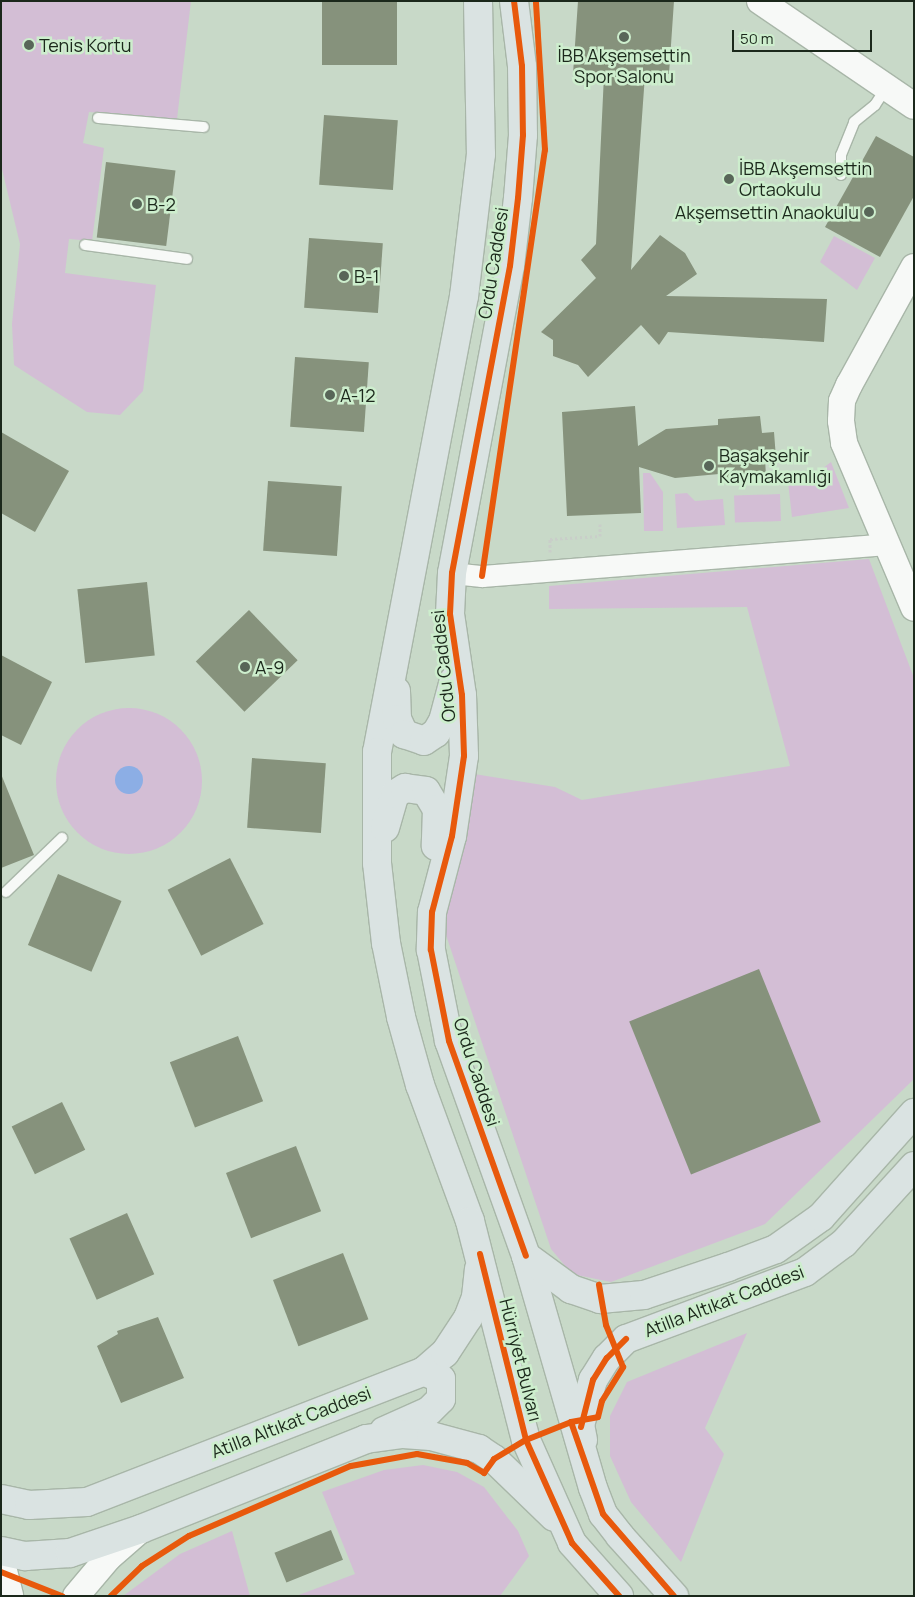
<!DOCTYPE html>
<html>
<head>
<meta charset="utf-8">
<style>
	body { margin:0 }
	#map { position:relative; width:915px; height:1597px; overflow:hidden; background:#c8d9c8; font-family:Manrope,sans-serif }
	div>[style] { position:absolute }
	[style*='--x'] { left:calc(var(--x)*1px); top:calc(var(--y)*1px); width:calc(var(--w)*1px); rotate:calc(var(--a)*1deg) }
	.green>* { inset:0; background:#d3bed5; transform-origin:0 0 }
	.round { border-radius:50% }
	.water>* { inset:0; background:#8caee5 }
	.building>* { inset:0; background:#86927c; transform-origin:0 0 }
	.path>* { height:3px; margin-top:-1.5px; transform-origin:0; background:repeating-linear-gradient(90deg,#c9cec9 0 2.5px,transparent 0 5px) }
	.roads { filter:drop-shadow(1px 0 #a8b6a8) drop-shadow(-1px 0 #a8b6a8) drop-shadow(0 1px #a8b6a8) drop-shadow(0 -1px #a8b6a8) }
	.service>* { height:10px; margin:-5px; padding:0 5px; transform-origin:5px; border-radius:5px; background:#f7f9f7 }
	.minor>* { height:21px; margin:-10.5px; padding:0 10.5px; transform-origin:10.5px; border-radius:10.5px; background:#f7f9f7 }
	.tertiary>* { height:26px; margin:-13px; padding:0 13px; transform-origin:13px; border-radius:13px; background:#f7f9f7 }
	.primary>* { height:28px; margin:-14px; padding:0 14px; transform-origin:14px; border-radius:14px; background:#dae3e2 }
	.cycleway>* { height:6px; margin:-3px; padding:0 3px; transform-origin:3px; border-radius:3px; background:#e8590c }
	.dots>* { width:14px; height:14px; translate:-50% -50%; box-sizing:border-box; border:2px solid #cdeecd; border-radius:50% }
	span { translate:-50% -50%; white-space:nowrap; text-align:center; line-height:1.15; -webkit-text-stroke:5px #cdeecd; paint-order:stroke }
	.poi-label { font-size:18px; color:#1b281b }
	.left { translate:0 -50%; text-align:left }
	.right { translate:-100% -50%; text-align:right }
	.street-label { font-size:18px; color:#1b281b }
	.frame { position:absolute; inset:0; border:2px solid #1b281b; pointer-events:none }
	.scale { position:absolute; left:732px; top:30px; width:140px; height:22px; box-sizing:border-box; border:2px solid #1b281b; border-top:0; padding-left:6px; font-size:15px; line-height:18px; white-space:nowrap; color:#1b281b; -webkit-text-stroke:4px #cdeecd; paint-order:stroke }
</style>
</head>
<body>
<div id="map">
	<div class="green">
		<i style="clip-path:polygon(1px 1px,191px 1px,177px 119px,89px 112px,83px 143px,104px 148px,92px 241px,69px 239px,65px 273px,156px 285px,143px 391px,120px 415px,87px 412px,14px 365px,12px 324px,20px 244px,1px 165px)"></i>
		<i style="clip-path:polygon(834px 236px,875px 258px,857px 290px,820px 262px)"></i>
		<i style="clip-path:polygon(831px 462px,849px 508px,792px 517px,788px 482px,805px 482px)"></i>
		<i style="clip-path:polygon(643px 473px,650px 473px,663px 492px,663px 531px,644px 531px)"></i>
		<i style="clip-path:polygon(687px 493px,695px 501px,723px 499px,725px 525px,677px 528px,675px 494px)"></i>
		<i style="left:780px;top:494px;width:27px;height:46px;rotate:88deg"></i>
		<i style="clip-path:polygon(869px 559px,914px 678px,914px 1079px,765px 1224px,611px 1282px,572px 1274px,551px 1249px,440px 917px,474px 774px,555px 787px,582px 800px,790px 766px,747px 607px,549px 609px,549px 586px)"></i>
		<i class="round" style="left:56px;top:708px;width:146px;height:146px"></i>
		<i style="clip-path:polygon(747px 1333px,705px 1428px,724px 1454px,681px 1562px,631px 1502px,610px 1456px,610px 1416px,627px 1382px)"></i>
		<i style="clip-path:polygon(423px 1465px,457px 1472px,484px 1487px,518px 1531px,529px 1556px,500px 1596px,296px 1596px,355px 1574px,322px 1492px,384px 1470px)"></i>
		<i style="clip-path:polygon(232px 1531px,250px 1596px,123px 1596px,180px 1554px)"></i>
	</div>
	<div class="water">
		<i class="round" style="left:115px;top:766px;width:28px;height:28px"></i>
	</div>
	<div class="building">
		<i style="left:322px;top:1px;width:75px;height:64px"></i>
		<i style="clip-path:polygon(578px 1px,674px 1px,669px 74px,645px 75px,631px 270px,660px 235px,685px 253px,697px 274px,666px 296px,827px 299px,824px 342px,668px 332px,659px 345px,641px 325px,588px 377px,578px 365px,553px 356px,553px 340px,541px 332px,596px 278px,581px 260px,596px 244px,604px 75px,573px 74px)"></i>
		<i style="left:324px;top:115px;width:74px;height:70px;rotate:4deg"></i>
		<i style="clip-path:polygon(876px 136px,914px 157px,914px 196px,880px 257px,825px 227px)"></i>
		<i style="left:106px;top:162px;width:70px;height:76px;rotate:7deg"></i>
		<i style="left:309px;top:238px;width:74px;height:70px;rotate:4deg"></i>
		<i style="left:295px;top:357px;width:74px;height:70px;rotate:4deg"></i>
		<i style="clip-path:polygon(635px 406px,638px 446px,666px 429px,718px 425px,718px 419px,760px 416px,762px 433px,774px 432px,776px 458px,765px 458px,766px 477px,719px 481px,719px 474px,675px 478px,639px 467px,641px 513px,567px 516px,562px 412px)"></i>
		<i style="clip-path:polygon(1px 432px,69px 471px,35px 532px,1px 513px)"></i>
		<i style="left:268px;top:481px;width:74px;height:70px;rotate:4deg"></i>
		<i style="left:147px;top:582px;width:74px;height:70px;rotate:84deg"></i>
		<i style="left:249px;top:610px;width:70px;height:74px;rotate:46deg"></i>
		<i style="clip-path:polygon(1px 655px,52px 682px,21px 745px,1px 735px)"></i>
		<i style="left:252px;top:758px;width:74px;height:70px;rotate:4deg"></i>
		<i style="clip-path:polygon(1px 774px,34px 855px,1px 868px)"></i>
		<i style="left:230px;top:858px;width:74px;height:70px;rotate:63deg"></i>
		<i style="left:58px;top:874px;width:69px;height:77px;rotate:23deg"></i>
		<i style="left:759px;top:969px;width:165px;height:140px;rotate:68deg"></i>
		<i style="left:238px;top:1036px;width:70px;height:73px;rotate:69deg"></i>
		<i style="left:62px;top:1102px;width:53px;height:56px;rotate:64deg"></i>
		<i style="left:296px;top:1146px;width:70px;height:75px;rotate:69deg"></i>
		<i style="left:127px;top:1213px;width:67px;height:63px;rotate:66deg"></i>
		<i style="left:343px;top:1253px;width:71px;height:75px;rotate:69deg"></i>
		<i style="clip-path:polygon(158px 1317px,184px 1378px,121px 1403px,97px 1346px,118px 1334px,117px 1331px)"></i>
		<i style="left:331px;top:1530px;width:32px;height:61px;rotate:68deg"></i>
	</div>
	<div class="path">
		<i style="--x:550;--y:552;--w:13;--a:-90"></i>
		<i style="--x:550;--y:539;--w:50;--a:-3.4"></i>
		<i style="--x:600;--y:536;--w:12;--a:-90"></i>
	</div>
	<div class="roads">
		<div class="service">
			<i style="--x:98;--y:118;--w:106;--a:4.9"></i>
			<i style="--x:841;--y:175;--w:20;--a:-90"></i>
			<i style="--x:841;--y:155;--w:35;--a:-68"></i>
			<i style="--x:854;--y:122;--w:27;--a:-39"></i>
			<i style="--x:875;--y:105;--w:20;--a:-57"></i>
			<i style="--x:85;--y:245;--w:103;--a:7.8"></i>
			<i style="--x:6;--y:892;--w:78;--a:-44"></i>
		</div>
		<div class="minor">
			<i style="--x:452;--y:573;--w:30;--a:6"></i>
			<i style="--x:482;--y:576;--w:406;--a:-4.5"></i>
		</div>
		<div class="tertiary">
			<i style="--x:760;--y:1;--w:186;--a:34.3"></i>
			<i style="--x:914;--y:267;--w:135;--a:118.8"></i>
			<i style="--x:849;--y:385;--w:17;--a:114"></i>
			<i style="--x:842;--y:401;--w:20;--a:93"></i>
			<i style="--x:841;--y:421;--w:22;--a:82"></i>
			<i style="--x:844;--y:443;--w:179;--a:67"></i>
			<i style="--x:1;--y:1559;--w:38;--a:76"></i>
			<i style="--x:76;--y:1596;--w:50;--a:-49.9"></i>
			<i style="--x:108;--y:1558;--w:43;--a:-41.2"></i>
		</div>
		<div class="primary">
			<i style="--x:478;--y:1;--w:153;--a:88.9"></i>
			<i style="--x:481;--y:154;--w:143;--a:96.8"></i>
			<i style="--x:464;--y:296;--w:464;--a:100.8"></i>
			<i style="--x:377;--y:752;--w:111;--a:90"></i>
			<i style="--x:377;--y:863;--w:81;--a:83.6"></i>
			<i style="--x:386;--y:943;--w:76;--a:78.5"></i>
			<i style="--x:401;--y:1017;--w:71;--a:74.4"></i>
			<i style="--x:420;--y:1085;--w:145;--a:69.8"></i>
			<i style="--x:470;--y:1221;--w:226;--a:75.7"></i>
			<i style="--x:526;--y:1440;--w:113;--a:65.9"></i>
			<i style="--x:572;--y:1543;--w:71;--a:48.4"></i>
			<i style="--x:514;--y:1;--w:65;--a:83"></i>
			<i style="--x:522;--y:66;--w:69;--a:89.2"></i>
			<i style="--x:523;--y:135;--w:63;--a:94.5"></i>
			<i style="--x:518;--y:198;--w:68;--a:96.7"></i>
			<i style="--x:510;--y:266;--w:312;--a:100.7"></i>
			<i style="--x:452;--y:573;--w:41;--a:92.8"></i>
			<i style="--x:450;--y:614;--w:82;--a:81.6"></i>
			<i style="--x:462;--y:695;--w:61;--a:88.1"></i>
			<i style="--x:464;--y:756;--w:81;--a:98.5"></i>
			<i style="--x:452;--y:836;--w:79;--a:104.7"></i>
			<i style="--x:432;--y:912;--w:38;--a:92"></i>
			<i style="--x:431;--y:950;--w:93;--a:78.8"></i>
			<i style="--x:449;--y:1041;--w:228;--a:70.3"></i>
			<i style="--x:526;--y:1256;--w:241;--a:73.9"></i>
			<i style="--x:593;--y:1488;--w:28;--a:69"></i>
			<i style="--x:603;--y:1514;--w:28;--a:52"></i>
			<i style="--x:620;--y:1536;--w:81;--a:48"></i>
			<i style="--x:396;--y:691;--w:28;--a:88"></i>
			<i style="--x:397;--y:719;--w:17;--a:65"></i>
			<i style="--x:404;--y:734;--w:21;--a:19"></i>
			<i style="--x:424;--y:741;--w:14;--a:-34"></i>
			<i style="--x:436;--y:733;--w:14;--a:-60"></i>
			<i style="--x:443;--y:721;--w:42;--a:-75"></i>
			<i style="--x:385;--y:828;--w:35;--a:-74"></i>
			<i style="--x:395;--y:794;--w:12;--a:-31"></i>
			<i style="--x:405;--y:788;--w:21;--a:8"></i>
			<i style="--x:426;--y:791;--w:21;--a:59"></i>
			<i style="--x:437;--y:809;--w:37;--a:92"></i>
			<i style="--x:526;--y:1256;--w:56;--a:36.3"></i>
			<i style="--x:571;--y:1289;--w:31;--a:19"></i>
			<i style="--x:600;--y:1299;--w:44;--a:-5.2"></i>
			<i style="--x:644;--y:1295;--w:89;--a:-18.4"></i>
			<i style="--x:728;--y:1267;--w:51;--a:-20.6"></i>
			<i style="--x:776;--y:1249;--w:55;--a:-35.4"></i>
			<i style="--x:821;--y:1217;--w:140;--a:-48.2"></i>
			<i style="--x:384;--y:1431;--w:49;--a:-24"></i>
			<i style="--x:429;--y:1411;--w:17;--a:-45"></i>
			<i style="--x:441;--y:1399;--w:20;--a:-90"></i>
			<i style="--x:441;--y:1379;--w:19;--a:-155"></i>
			<i style="--x:583;--y:1440;--w:15;--a:-101"></i>
			<i style="--x:580;--y:1425;--w:47;--a:-73.9"></i>
			<i style="--x:593;--y:1380;--w:26;--a:-58"></i>
			<i style="--x:607;--y:1358;--w:27;--a:-45"></i>
			<i style="--x:626;--y:1339;--w:191;--a:-20.5"></i>
			<i style="--x:805;--y:1272;--w:49;--a:-36.6"></i>
			<i style="--x:844;--y:1243;--w:104;--a:-47.7"></i>
			<i style="--x:1;--y:1499;--w:29;--a:12"></i>
			<i style="--x:29;--y:1505;--w:58;--a:-3"></i>
			<i style="--x:87;--y:1502;--w:362;--a:-21.2"></i>
			<i style="--x:424;--y:1371;--w:28;--a:-41"></i>
			<i style="--x:445;--y:1353;--w:42;--a:-56.7"></i>
			<i style="--x:468;--y:1318;--w:22;--a:-69"></i>
			<i style="--x:476;--y:1297;--w:28;--a:-84"></i>
			<i style="--x:1;--y:1551;--w:25;--a:12"></i>
			<i style="--x:25;--y:1556;--w:45;--a:-3.8"></i>
			<i style="--x:70;--y:1553;--w:75;--a:-18.7"></i>
			<i style="--x:141;--y:1529;--w:242;--a:-21.8"></i>
			<i style="--x:366;--y:1439;--w:37;--a:-8"></i>
			<i style="--x:403;--y:1434;--w:28;--a:4"></i>
			<i style="--x:431;--y:1436;--w:50;--a:15.2"></i>
			<i style="--x:479;--y:1449;--w:18;--a:34"></i>
			<i style="--x:494;--y:1459;--w:83;--a:44"></i>
		</div>
	</div>
	<div class="cycleway">
		<i style="--x:514;--y:1;--w:65;--a:83"></i>
		<i style="--x:522;--y:66;--w:69;--a:89.2"></i>
		<i style="--x:523;--y:135;--w:63;--a:94.5"></i>
		<i style="--x:518;--y:198;--w:68;--a:96.7"></i>
		<i style="--x:510;--y:266;--w:312;--a:100.7"></i>
		<i style="--x:452;--y:573;--w:41;--a:92.8"></i>
		<i style="--x:450;--y:614;--w:82;--a:81.6"></i>
		<i style="--x:462;--y:695;--w:61;--a:88.1"></i>
		<i style="--x:464;--y:756;--w:81;--a:98.5"></i>
		<i style="--x:452;--y:836;--w:79;--a:104.7"></i>
		<i style="--x:432;--y:912;--w:38;--a:92"></i>
		<i style="--x:431;--y:950;--w:93;--a:78.8"></i>
		<i style="--x:449;--y:1041;--w:228;--a:70.3"></i>
		<i style="--x:482;--y:576;--w:431;--a:-81.6"></i>
		<i style="--x:545;--y:150;--w:149;--a:-93.5"></i>
		<i style="--x:480;--y:1254;--w:192;--a:76.1"></i>
		<i style="--x:526;--y:1440;--w:113;--a:65.9"></i>
		<i style="--x:572;--y:1543;--w:71;--a:48.4"></i>
		<i style="--x:571;--y:1422;--w:97;--a:70.8"></i>
		<i style="--x:603;--y:1514;--w:108;--a:49.1"></i>
		<i style="--x:581;--y:1427;--w:49;--a:-75.7"></i>
		<i style="--x:593;--y:1380;--w:26;--a:-58"></i>
		<i style="--x:607;--y:1358;--w:27;--a:-45"></i>
		<i style="--x:1;--y:1572;--w:66;--a:21.5"></i>
		<i style="--x:111;--y:1596;--w:43;--a:-44.1"></i>
		<i style="--x:142;--y:1566;--w:56;--a:-32.6"></i>
		<i style="--x:189;--y:1536;--w:176;--a:-23.4"></i>
		<i style="--x:351;--y:1466;--w:67;--a:-10.3"></i>
		<i style="--x:417;--y:1454;--w:51;--a:10.2"></i>
		<i style="--x:467;--y:1463;--w:20;--a:30"></i>
		<i style="--x:484;--y:1473;--w:17;--a:-54"></i>
		<i style="--x:494;--y:1459;--w:37;--a:-31"></i>
		<i style="--x:526;--y:1440;--w:48;--a:-21.8"></i>
		<i style="--x:571;--y:1422;--w:27;--a:-10"></i>
		<i style="--x:598;--y:1417;--w:16;--a:-76"></i>
		<i style="--x:602;--y:1401;--w:40;--a:-58"></i>
		<i style="--x:623;--y:1367;--w:45;--a:-112"></i>
		<i style="--x:606;--y:1325;--w:41;--a:-99.9"></i>
	</div>
	<div class="dots">
		<i style="left:624px;top:37px;background:#586658"></i>
		<i style="left:29px;top:45px;background:#586658"></i>
		<i style="left:729px;top:179px;background:#586658"></i>
		<i style="left:137px;top:204px;background:#586658"></i>
		<i style="left:869px;top:212px;background:#586658"></i>
		<i style="left:344px;top:276px;background:#586658"></i>
		<i style="left:330px;top:395px;background:#586658"></i>
		<i style="left:709px;top:466px;background:#586658"></i>
		<i style="left:245px;top:667px;background:#586658"></i>
	</div>
	<div class="poi-label">
		<span class="left" style="left:39px;top:45px">Tenis Kortu</span>
		<span style="left:624px;top:66px">İBB Akşemsettin<br>Spor Salonu</span>
		<span class="left" style="left:739px;top:179px">İBB Akşemsettin<br>Ortaokulu</span>
		<span class="left" style="left:147px;top:204px">B-2</span>
		<span class="right" style="left:859px;top:212px">Akşemsettin Anaokulu</span>
		<span class="left" style="left:354px;top:276px">B-1</span>
		<span class="left" style="left:340px;top:395px">A-12</span>
		<span class="left" style="left:719px;top:466px">Başakşehir<br>Kaymakamlığı</span>
		<span class="left" style="left:255px;top:667px">A-9</span>
	</div>
	<div class="street-label">
		<span style="left:493px;top:263px;rotate:-81deg">Ordu Caddesi</span>
		<span style="left:443px;top:666px;rotate:-96deg">Ordu Caddesi</span>
		<span style="left:477px;top:1072px;rotate:72deg">Ordu Caddesi</span>
		<span style="left:724px;top:1301px;rotate:-21deg">Atilla Altıkat Caddesi</span>
		<span style="left:521px;top:1360px;rotate:76deg">Hürriyet Bulvarı</span>
		<span style="left:291px;top:1422px;rotate:-21deg">Atilla Altıkat Caddesi</span>
	</div>
	<div class="frame"></div>
	<div class="scale">50 m</div>
</div>
</body>
</html>
